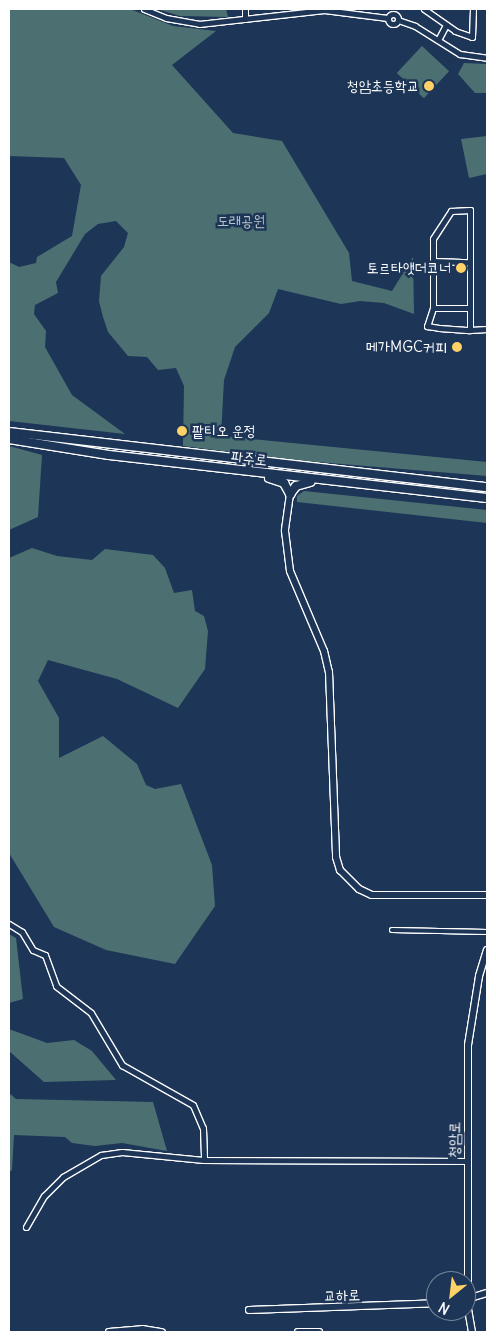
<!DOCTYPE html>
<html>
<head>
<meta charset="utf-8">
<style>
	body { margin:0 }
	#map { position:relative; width:496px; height:1341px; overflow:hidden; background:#1d3557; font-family:Delius,"Poor Story",sans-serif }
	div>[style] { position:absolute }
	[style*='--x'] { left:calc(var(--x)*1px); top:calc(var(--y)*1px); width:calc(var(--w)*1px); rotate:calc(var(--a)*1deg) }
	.green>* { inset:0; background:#4c7072; transform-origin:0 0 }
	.roads { filter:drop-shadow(1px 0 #fff) drop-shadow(-1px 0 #fff) drop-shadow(0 1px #fff) drop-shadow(0 -1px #fff) }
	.pedestrian>* { height:4px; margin:-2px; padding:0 2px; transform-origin:2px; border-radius:2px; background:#1d3557 }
	.minor>* { height:5px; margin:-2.5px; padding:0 2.5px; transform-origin:2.5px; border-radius:2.5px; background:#1d3557 }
	.minor>.ring { margin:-2.5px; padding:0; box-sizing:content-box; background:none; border:5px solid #1d3557; border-radius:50% }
	.tertiary>* { height:6px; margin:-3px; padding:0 3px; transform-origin:3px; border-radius:3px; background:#1d3557 }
	.secondary>* { height:8px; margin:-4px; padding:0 4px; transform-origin:4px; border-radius:4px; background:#1d3557 }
	.dots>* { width:14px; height:14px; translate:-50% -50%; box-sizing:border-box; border:2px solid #1d3557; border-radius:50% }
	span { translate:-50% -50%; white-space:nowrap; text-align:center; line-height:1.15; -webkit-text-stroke:5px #1d3557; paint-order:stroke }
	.poi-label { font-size:15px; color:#fff }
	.right { translate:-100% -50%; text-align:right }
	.left { translate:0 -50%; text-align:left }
	.park-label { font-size:15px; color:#b7c6c7 }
	.street-label { font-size:15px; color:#fff }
	.frame { position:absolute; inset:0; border:10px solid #fff; pointer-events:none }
	.north { position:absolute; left:426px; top:1271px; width:50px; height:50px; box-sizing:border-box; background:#1d3557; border:1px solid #77869a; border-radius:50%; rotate:209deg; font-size:14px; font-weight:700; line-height:20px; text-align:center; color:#fff }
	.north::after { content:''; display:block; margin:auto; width:18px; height:22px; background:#ffd166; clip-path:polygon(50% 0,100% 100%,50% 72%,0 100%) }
</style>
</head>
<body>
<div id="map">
	<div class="green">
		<i style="clip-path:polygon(9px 9px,130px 9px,173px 26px,216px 31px,172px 65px,233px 133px,282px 141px,349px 253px,352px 281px,392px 291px,413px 257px,414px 314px,384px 303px,360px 301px,341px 304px,278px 289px,269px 313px,235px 347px,224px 380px,221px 436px,487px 462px,487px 476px,293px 460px,183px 446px,184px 386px,176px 368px,158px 370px,147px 357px,128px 356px,108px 332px,103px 317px,99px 301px,101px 276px,124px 247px,128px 233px,116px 221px,98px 224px,85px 234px,56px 282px,58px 293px,35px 305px,34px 314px,46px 331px,45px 347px,72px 395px,125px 434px,9px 421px,9px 262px,19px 267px,36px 263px,37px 257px,72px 236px,81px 185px,64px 158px,9px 156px)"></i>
		<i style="clip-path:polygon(157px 9px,226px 9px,228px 17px,180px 16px)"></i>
		<i style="left:422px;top:46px;width:37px;height:37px;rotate:43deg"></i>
		<i style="clip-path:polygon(464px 63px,487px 64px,487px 93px,475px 93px,458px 74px)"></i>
		<i style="clip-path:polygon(487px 136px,487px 174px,469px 178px,461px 139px)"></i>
		<i style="clip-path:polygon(9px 446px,42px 455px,38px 517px,9px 530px)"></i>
		<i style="clip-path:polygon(304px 491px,487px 510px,487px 523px,297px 502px,297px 496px)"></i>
		<i style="clip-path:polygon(32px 548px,57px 556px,92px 560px,105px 549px,153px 555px,165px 568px,174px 593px,192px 590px,195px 611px,204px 616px,208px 631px,205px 669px,178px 708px,117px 679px,48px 660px,38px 681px,59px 718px,59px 758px,103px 736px,137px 764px,146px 785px,155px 789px,181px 784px,212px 865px,215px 906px,175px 964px,106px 950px,54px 927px,9px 853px,9px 558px)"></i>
		<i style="clip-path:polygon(9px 934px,16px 938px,23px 999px,9px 1003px)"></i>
		<i style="clip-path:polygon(9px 1029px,47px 1043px,74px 1040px,92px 1051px,116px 1080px,44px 1082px,9px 1051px)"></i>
		<i style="clip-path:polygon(9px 1093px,16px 1099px,153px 1102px,167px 1151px,122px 1143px,95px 1146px,72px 1143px,65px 1137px,14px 1135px,12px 1170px,9px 1172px)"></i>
	</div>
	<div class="roads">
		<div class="pedestrian">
			<i style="--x:392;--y:930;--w:95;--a:1.2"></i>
		</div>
		<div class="minor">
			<i style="--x:144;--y:9;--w:24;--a:22"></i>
			<i style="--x:166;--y:18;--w:34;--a:10"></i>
			<i style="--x:199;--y:24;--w:126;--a:-6.4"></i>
			<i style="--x:324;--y:10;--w:64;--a:7.1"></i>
			<i style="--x:245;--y:9;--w:10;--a:90"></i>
			<i style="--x:424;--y:9;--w:38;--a:35"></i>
			<i style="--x:455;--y:31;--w:18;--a:19"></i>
			<i style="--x:472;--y:37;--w:28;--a:-88"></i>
			<i class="ring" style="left:388px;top:14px;width:5px;height:5px"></i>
			<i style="--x:398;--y:20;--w:18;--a:19"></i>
			<i style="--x:415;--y:26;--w:53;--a:31.9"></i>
			<i style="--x:460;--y:54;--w:27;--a:8"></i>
			<i style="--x:438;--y:40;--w:17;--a:-62"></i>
			<i style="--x:434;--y:261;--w:35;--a:2"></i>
			<i style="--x:433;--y:308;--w:37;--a:0"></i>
			<i style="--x:470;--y:330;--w:120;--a:-90"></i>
			<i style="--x:470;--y:210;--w:19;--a:177"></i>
			<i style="--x:451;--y:211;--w:33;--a:123"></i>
			<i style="--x:433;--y:239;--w:69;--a:90"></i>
			<i style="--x:433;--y:308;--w:19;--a:108"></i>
			<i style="--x:427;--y:326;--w:12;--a:9"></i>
			<i style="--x:439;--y:328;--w:31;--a:4"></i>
			<i style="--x:470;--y:330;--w:17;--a:-3"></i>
			<i style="--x:9;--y:924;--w:15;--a:32"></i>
			<i style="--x:22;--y:932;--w:21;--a:59"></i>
			<i style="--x:33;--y:950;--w:13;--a:23"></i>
			<i style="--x:45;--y:955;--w:33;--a:70"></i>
			<i style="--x:56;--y:986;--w:44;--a:37.6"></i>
			<i style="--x:91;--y:1013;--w:61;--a:59.2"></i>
			<i style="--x:122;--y:1065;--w:81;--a:29.4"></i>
			<i style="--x:193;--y:1105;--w:25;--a:67"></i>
			<i style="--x:203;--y:1128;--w:32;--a:88"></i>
			<i style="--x:26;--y:1227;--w:36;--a:-60"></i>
			<i style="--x:44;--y:1196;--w:27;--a:-45"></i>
			<i style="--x:63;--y:1177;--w:44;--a:-30.1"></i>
			<i style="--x:101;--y:1155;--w:21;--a:-8"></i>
			<i style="--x:122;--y:1152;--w:82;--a:5.6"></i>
			<i style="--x:204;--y:1160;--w:262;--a:0.2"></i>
		</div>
		<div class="tertiary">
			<i style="--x:290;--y:494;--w:37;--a:98"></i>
			<i style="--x:285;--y:531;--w:40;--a:82.9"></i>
			<i style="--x:290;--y:571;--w:87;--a:67"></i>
			<i style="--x:324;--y:651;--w:22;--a:77"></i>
			<i style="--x:329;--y:672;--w:185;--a:87.8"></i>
			<i style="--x:336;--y:857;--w:14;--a:73"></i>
			<i style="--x:340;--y:870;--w:27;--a:45"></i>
			<i style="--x:359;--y:889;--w:14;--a:25"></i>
			<i style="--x:372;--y:895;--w:115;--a:0"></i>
			<i style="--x:467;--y:1299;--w:21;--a:-17"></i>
			<i style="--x:249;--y:1310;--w:187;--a:-2.1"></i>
			<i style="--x:109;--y:1332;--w:33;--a:-5"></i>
			<i style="--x:142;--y:1329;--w:20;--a:9"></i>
			<i style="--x:298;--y:1332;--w:21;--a:0"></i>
			<i style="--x:472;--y:1332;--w:23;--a:-100"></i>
			<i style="--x:468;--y:1309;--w:264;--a:-90"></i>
			<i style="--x:468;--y:1045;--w:70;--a:-80.9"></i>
			<i style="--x:479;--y:976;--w:27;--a:-73"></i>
		</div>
		<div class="secondary">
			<i style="--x:9;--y:432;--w:481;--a:6.6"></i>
			<i style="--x:9;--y:439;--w:101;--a:9.1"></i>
			<i style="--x:109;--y:455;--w:380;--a:6.5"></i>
			<i style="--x:269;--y:478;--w:16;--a:18"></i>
			<i style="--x:284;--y:483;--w:13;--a:61"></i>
			<i style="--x:290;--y:494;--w:10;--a:-53"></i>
			<i style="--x:296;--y:486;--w:15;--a:-16"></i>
		</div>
	</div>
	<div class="dots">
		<i style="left:429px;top:86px;background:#ffd166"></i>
		<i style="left:461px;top:268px;background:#ffd166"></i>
		<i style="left:457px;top:347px;background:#ffd166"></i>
		<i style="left:182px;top:431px;background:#ffd166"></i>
	</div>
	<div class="poi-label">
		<span class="right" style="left:419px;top:86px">청암초등학교</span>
		<span class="right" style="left:451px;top:268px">토르타앳더코너</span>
		<span class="right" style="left:447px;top:347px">메가MGC커피</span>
		<span class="left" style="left:192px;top:431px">팥티오 운정</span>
	</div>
	<div class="park-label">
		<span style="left:241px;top:221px">도래공원</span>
	</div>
	<div class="street-label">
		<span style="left:249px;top:458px;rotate:6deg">파주로</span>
		<span style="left:454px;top:1140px;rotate:-89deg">청암로</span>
		<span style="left:342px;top:1295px;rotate:-2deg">교하로</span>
	</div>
	<div class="frame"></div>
	<div class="north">N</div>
</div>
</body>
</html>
